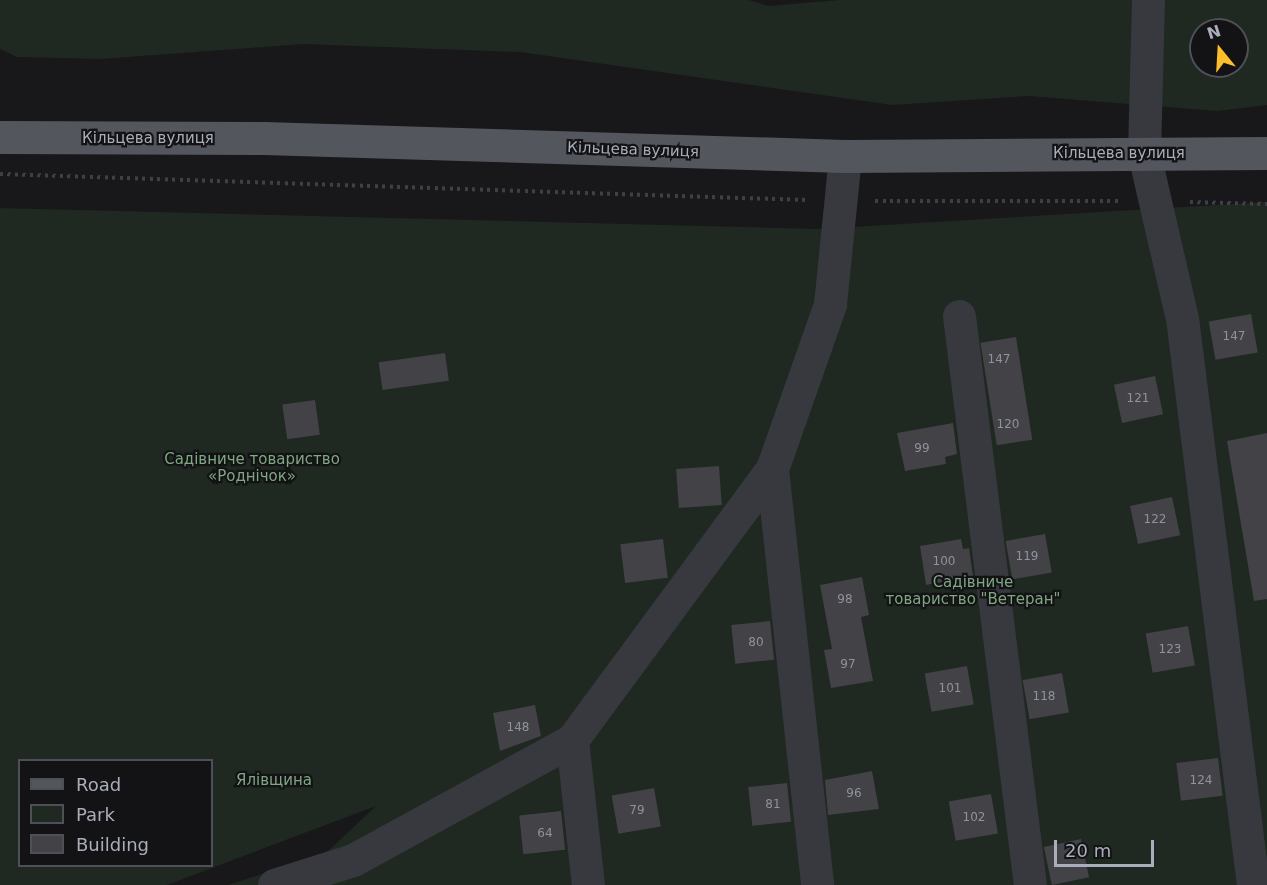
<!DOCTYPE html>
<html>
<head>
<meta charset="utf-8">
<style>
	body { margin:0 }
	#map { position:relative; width:1267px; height:885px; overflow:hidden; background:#18171a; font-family:"DejaVu Sans",sans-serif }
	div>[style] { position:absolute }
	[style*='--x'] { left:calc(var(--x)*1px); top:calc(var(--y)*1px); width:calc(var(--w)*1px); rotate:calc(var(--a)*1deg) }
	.green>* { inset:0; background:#1f2821 }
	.building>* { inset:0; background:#424247; transform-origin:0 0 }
	.path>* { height:4px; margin-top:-2px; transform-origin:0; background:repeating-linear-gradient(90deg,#3e4046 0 3px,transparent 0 7.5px) }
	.minor>* { height:33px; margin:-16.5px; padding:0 16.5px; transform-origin:16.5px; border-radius:16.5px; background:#38393f }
	.major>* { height:33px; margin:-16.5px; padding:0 16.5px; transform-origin:16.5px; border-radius:16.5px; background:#54565e }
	span { translate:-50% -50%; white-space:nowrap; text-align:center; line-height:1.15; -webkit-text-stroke:4.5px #131215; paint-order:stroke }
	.number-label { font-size:12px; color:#8f939d }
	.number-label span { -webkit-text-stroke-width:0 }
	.street-label { font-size:15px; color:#a9aeba }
	.park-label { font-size:15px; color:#7fa782 }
	.legend { position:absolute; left:18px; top:759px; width:195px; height:108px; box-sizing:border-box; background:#131215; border:2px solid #4f5057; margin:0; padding:8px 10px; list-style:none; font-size:18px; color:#a9aeba }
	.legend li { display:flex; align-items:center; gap:12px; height:30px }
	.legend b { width:30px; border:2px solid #4f5057 }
	.north { position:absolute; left:1189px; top:18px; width:60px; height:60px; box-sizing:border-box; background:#131215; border:2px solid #4f5057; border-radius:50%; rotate:342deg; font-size:16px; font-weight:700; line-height:24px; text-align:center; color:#a9aeba }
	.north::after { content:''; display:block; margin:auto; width:21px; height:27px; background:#febe2b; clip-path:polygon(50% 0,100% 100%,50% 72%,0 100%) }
	.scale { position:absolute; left:1054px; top:840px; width:100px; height:27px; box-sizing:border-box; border:3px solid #a9aeba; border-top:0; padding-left:8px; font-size:18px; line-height:21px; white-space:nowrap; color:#a9aeba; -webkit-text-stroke:4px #131215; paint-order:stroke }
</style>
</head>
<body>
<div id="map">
	<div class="green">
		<i style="clip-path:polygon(evenodd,0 0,749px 0,769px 6px,839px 0,1267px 0,1267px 105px,1218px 111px,1028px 96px,892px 105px,520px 52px,304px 44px,101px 59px,17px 57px,0 49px,0 0,1201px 30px,1237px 30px,1237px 66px,1201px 66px,1201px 30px)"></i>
		<i style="clip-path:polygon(evenodd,1267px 202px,1267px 885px,228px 885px,326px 853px,376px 806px,167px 885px,0 885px,0 208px,818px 229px,1267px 202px,20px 760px,212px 760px,212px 866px,20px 866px,20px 760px)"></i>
	</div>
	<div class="building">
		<i style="left:1251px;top:314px;width:39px;height:43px;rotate:80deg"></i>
		<i style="left:1016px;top:337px;width:104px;height:36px;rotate:81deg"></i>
		<i style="left:445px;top:353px;width:28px;height:67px;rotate:82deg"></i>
		<i style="left:1155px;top:376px;width:39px;height:42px;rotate:78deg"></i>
		<i style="left:315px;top:400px;width:35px;height:33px;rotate:82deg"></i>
		<i style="clip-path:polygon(953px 423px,957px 454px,945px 457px,946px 464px,905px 471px,897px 433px)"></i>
		<i style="clip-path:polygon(1267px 433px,1267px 599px,1254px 601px,1227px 441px)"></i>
		<i style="left:719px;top:466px;width:39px;height:43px;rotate:86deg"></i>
		<i style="left:1172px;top:497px;width:39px;height:43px;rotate:78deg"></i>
		<i style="left:1045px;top:534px;width:39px;height:40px;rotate:80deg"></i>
		<i style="left:663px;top:539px;width:39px;height:43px;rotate:83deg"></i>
		<i style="clip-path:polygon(961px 539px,963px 549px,969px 548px,973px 576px,926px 585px,920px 546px)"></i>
		<i style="clip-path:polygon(862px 577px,869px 615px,861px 617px,873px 681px,831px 688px,824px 650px,832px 649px,820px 585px)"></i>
		<i style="left:770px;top:621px;width:39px;height:39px;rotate:84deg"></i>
		<i style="left:1188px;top:626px;width:40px;height:43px;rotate:80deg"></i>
		<i style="left:967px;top:666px;width:39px;height:43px;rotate:80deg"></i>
		<i style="left:1062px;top:673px;width:40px;height:40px;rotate:80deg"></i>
		<i style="clip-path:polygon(535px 705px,541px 736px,500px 751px,493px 713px)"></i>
		<i style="left:1218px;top:758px;width:38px;height:42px;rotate:83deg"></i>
		<i style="clip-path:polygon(872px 771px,879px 809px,828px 815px,825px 780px)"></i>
		<i style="left:787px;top:783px;width:39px;height:39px;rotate:84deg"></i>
		<i style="left:654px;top:788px;width:39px;height:43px;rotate:80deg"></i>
		<i style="left:991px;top:794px;width:40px;height:43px;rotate:80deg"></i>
		<i style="left:561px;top:811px;width:39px;height:42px;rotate:84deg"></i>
		<i style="left:1081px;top:839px;width:39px;height:38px;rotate:78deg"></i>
	</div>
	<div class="path">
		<i style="--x:0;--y:174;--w:807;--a:1.85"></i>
		<i style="--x:875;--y:201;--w:247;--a:0"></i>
		<i style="--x:1190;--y:202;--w:77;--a:1.5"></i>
	</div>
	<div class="minor">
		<i style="--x:1148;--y:0;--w:154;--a:91.5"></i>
		<i style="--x:1144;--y:154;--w:168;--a:77"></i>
		<i style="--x:1182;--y:318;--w:571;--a:82.86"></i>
		<i style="--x:959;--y:316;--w:573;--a:82.89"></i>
		<i style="--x:772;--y:469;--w:418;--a:83.8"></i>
		<i style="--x:572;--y:740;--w:146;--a:83.7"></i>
		<i style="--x:274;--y:885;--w:83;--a:-17.6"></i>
		<i style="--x:353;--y:860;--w:250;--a:-28.7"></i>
		<i style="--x:572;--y:740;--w:337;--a:-53.6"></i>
		<i style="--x:772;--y:469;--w:175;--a:-70.6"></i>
		<i style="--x:830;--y:304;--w:149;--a:-84.2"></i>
	</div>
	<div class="major">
		<i style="--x:0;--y:137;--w:264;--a:0.2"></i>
		<i style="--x:264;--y:138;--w:581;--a:1.77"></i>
		<i style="--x:845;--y:156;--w:422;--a:-0.4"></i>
	</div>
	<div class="number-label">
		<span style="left:1234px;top:337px">147</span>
		<span style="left:999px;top:360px">147</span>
		<span style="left:1138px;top:399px">121</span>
		<span style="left:1008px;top:425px">120</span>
		<span style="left:922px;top:449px">99</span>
		<span style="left:1155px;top:520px">122</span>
		<span style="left:1027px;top:557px">119</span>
		<span style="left:944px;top:562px">100</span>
		<span style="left:845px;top:600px">98</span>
		<span style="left:756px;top:643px">80</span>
		<span style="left:1170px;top:650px">123</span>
		<span style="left:848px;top:665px">97</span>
		<span style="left:950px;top:689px">101</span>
		<span style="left:1044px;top:697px">118</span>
		<span style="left:518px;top:728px">148</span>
		<span style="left:1201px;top:781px">124</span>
		<span style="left:854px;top:794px">96</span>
		<span style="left:773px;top:805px">81</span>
		<span style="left:637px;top:811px">79</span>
		<span style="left:974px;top:818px">102</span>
		<span style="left:545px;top:834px">64</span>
	</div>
	<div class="street-label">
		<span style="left:148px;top:139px">Кільцева вулиця</span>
		<span style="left:633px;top:150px;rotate:2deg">Кільцева вулиця</span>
		<span style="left:1119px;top:154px">Кільцева вулиця</span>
	</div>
	<div class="park-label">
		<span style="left:252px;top:468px">Садівниче товариство<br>«Роднічок»</span>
		<span style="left:973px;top:591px">Садівниче<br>товариство "Ветеран"</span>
		<span style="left:274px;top:781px">Ялівщина</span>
	</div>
	<ul class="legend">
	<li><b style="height:8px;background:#54565e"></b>Road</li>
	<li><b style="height:16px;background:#1f2821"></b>Park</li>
	<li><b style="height:16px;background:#424247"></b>Building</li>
	</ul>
	<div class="north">N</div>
	<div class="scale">20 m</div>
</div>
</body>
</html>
